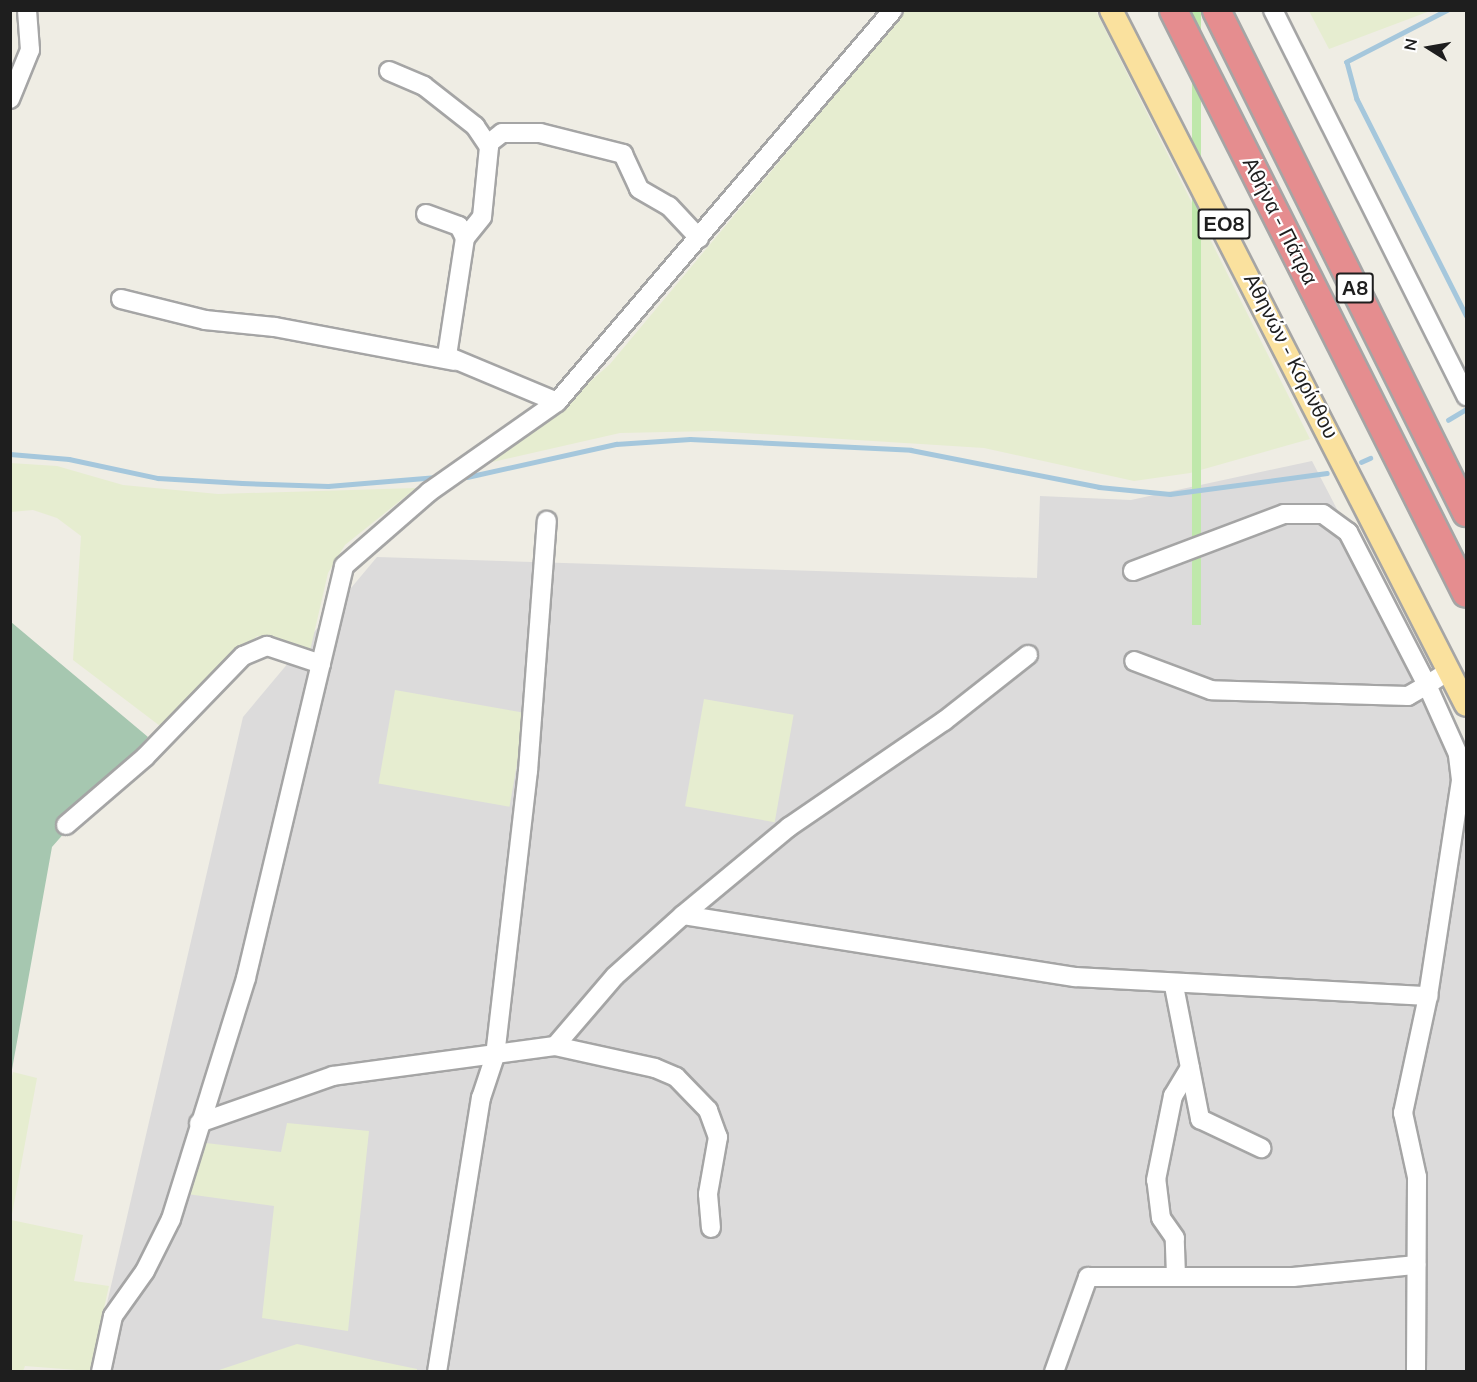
<!DOCTYPE html>
<html>
<head>
<meta charset="utf-8">
<style>
	body { margin:0 }
	#map { position:relative; width:1477px; height:1382px; overflow:hidden; background:#efede4; font-family:"Nunito Sans",sans-serif }
	div>[style] { position:absolute }
	[style*='--x'] { left:calc(var(--x)*1px); top:calc(var(--y)*1px); width:calc(var(--w)*1px); rotate:calc(var(--a)*1deg) }
	.residential>* { inset:0; background:#dcdbdb }
	.farmland>* { inset:0; background:#e6edd0; transform-origin:0 0 }
	.grass>* { inset:0; background:#bfe8ab; transform-origin:0 0 }
	.cemetery>* { inset:0; background:#a6c7b0 }
	.stream>* { height:4.5px; margin:-2.25px; padding:0 2.25px; transform-origin:2.25px; border-radius:2.25px; background:#a5c7dc }
	.roads { filter:drop-shadow(2px 0 #a5a5a5) drop-shadow(-2px 0 #a5a5a5) drop-shadow(0 2px #a5a5a5) drop-shadow(0 -2px #a5a5a5) }
	.minor>* { height:18px; margin:-9px; padding:0 9px; transform-origin:9px; border-radius:9px; background:#fff }
	.major>* { height:22px; margin:-11px; padding:0 11px; transform-origin:11px; border-radius:11px; background:#fae19e }
	.highway>* { height:27px; margin:-13.5px; padding:0 13.5px; transform-origin:13.5px; border-radius:13.5px; background:#e58d8f }
	span { translate:-50% -50%; white-space:nowrap; text-align:center; line-height:1.15; -webkit-text-stroke:4.5px #fff; paint-order:stroke }
	.shield-label span { padding:2px 4px; background:#fff; border:2px solid; border-radius:4px; -webkit-text-stroke-width:0 }
	.shield-label { font-size:20px; color:#1e1e1e; font-weight:700 }
	.street-label { font-size:21px; color:#1e1e1e }
	.frame { position:absolute; inset:0; border:12px solid #1e1e1e; pointer-events:none }
	.north { position:absolute; left:1399px; top:18px; width:60px; height:60px; -webkit-text-stroke:4px #fff; paint-order:stroke; rotate:281deg; font-size:16px; font-weight:700; line-height:24px; text-align:center; color:#1e1e1e }
	.north::after { content:''; display:block; margin:auto; width:21px; height:27px; background:#1e1e1e; clip-path:polygon(50% 0,100% 100%,50% 72%,0 100%) }
</style>
</head>
<body>
<div id="map">
	<div class="residential">
		<i style="clip-path:polygon(1312px 461px,1466px 758px,1466px 1371px,91px 1372px,243px 717px,377px 557px,1037px 578px,1040px 496px,1131px 500px)"></i>
	</div>
	<div class="farmland">
		<i style="clip-path:polygon(906px 10px,1096px 11px,1310px 439px,1190px 473px,1134px 481px,984px 448px,713px 431px,620px 433px,488px 463px,539px 427px,610px 364px)"></i>
		<i style="clip-path:polygon(1309px 11px,1430px 11px,1329px 49px)"></i>
		<i style="clip-path:polygon(10px 463px,57px 466px,123px 485px,218px 494px,416px 488px,345px 545px,328px 573px,310px 651px,257px 636px,164px 729px,73px 660px,81px 536px,57px 518px,33px 510px,11px 512px)"></i>
		<i style="left:395px;top:690px;width:133px;height:95px;rotate:10deg"></i>
		<i style="left:704px;top:699px;width:91px;height:109px;rotate:10deg"></i>
		<i style="clip-path:polygon(13px 1072px,37px 1078px,11px 1220px,83px 1235px,74px 1281px,109px 1286px,90px 1371px,25px 1366px,23px 1371px,11px 1371px,10px 1084px)"></i>
		<i style="clip-path:polygon(287px 1123px,369px 1131px,348px 1331px,262px 1318px,274px 1206px,187px 1194px,206px 1143px,281px 1152px)"></i>
		<i style="clip-path:polygon(297px 1344px,417px 1369px,417px 1371px,216px 1371px)"></i>
	</div>
	<div class="grass">
		<i style="left:1192px;top:11px;width:9px;height:614px"></i>
	</div>
	<div class="cemetery">
		<i style="clip-path:polygon(11px 622px,148px 737px,52px 847px,11px 1075px)"></i>
	</div>
	<div class="stream">
		<i style="--x:1448;--y:10;--w:114;--a:152.8"></i>
		<i style="--x:1347;--y:62;--w:38;--a:75"></i>
		<i style="--x:1357;--y:99;--w:242;--a:63.2"></i>
		<i style="--x:1448;--y:420;--w:21;--a:-31"></i>
		<i style="--x:10;--y:454;--w:59;--a:4.8"></i>
		<i style="--x:69;--y:459;--w:91;--a:12.1"></i>
		<i style="--x:158;--y:478;--w:84;--a:3.4"></i>
		<i style="--x:242;--y:483;--w:86;--a:2"></i>
		<i style="--x:328;--y:486;--w:109;--a:-4.7"></i>
		<i style="--x:1361;--y:462;--w:10;--a:-24"></i>
		<i style="--x:467;--y:477;--w:153;--a:-12.5"></i>
		<i style="--x:616;--y:444;--w:74;--a:-3.9"></i>
		<i style="--x:690;--y:439;--w:221;--a:2.8"></i>
		<i style="--x:911;--y:450;--w:192;--a:11.1"></i>
		<i style="--x:1099;--y:487;--w:71;--a:5.6"></i>
		<i style="--x:1170;--y:494;--w:158;--a:-7.6"></i>
	</div>
	<div class="roads">
		<div class="minor">
			<i style="--x:1273;--y:10;--w:432;--a:63.4"></i>
			<i style="--x:389;--y:71;--w:38;--a:23"></i>
			<i style="--x:424;--y:86;--w:65;--a:38.1"></i>
			<i style="--x:475;--y:126;--w:25;--a:56"></i>
			<i style="--x:489;--y:147;--w:70;--a:95.7"></i>
			<i style="--x:482;--y:217;--w:27;--a:129"></i>
			<i style="--x:10;--y:99;--w:53;--a:-67.8"></i>
			<i style="--x:30;--y:50;--w:40;--a:-94.3"></i>
			<i style="--x:488;--y:144;--w:18;--a:-38"></i>
			<i style="--x:502;--y:133;--w:38;--a:0"></i>
			<i style="--x:540;--y:133;--w:86;--a:14.2"></i>
			<i style="--x:623;--y:154;--w:38;--a:65"></i>
			<i style="--x:639;--y:189;--w:34;--a:30"></i>
			<i style="--x:669;--y:206;--w:44;--a:46.8"></i>
			<i style="--x:426;--y:214;--w:35;--a:20"></i>
			<i style="--x:459;--y:226;--w:13;--a:63"></i>
			<i style="--x:465;--y:238;--w:119;--a:98.7"></i>
			<i style="--x:447;--y:356;--w:119;--a:22.7"></i>
			<i style="--x:121;--y:299;--w:87;--a:14"></i>
			<i style="--x:205;--y:320;--w:70;--a:5.7"></i>
			<i style="--x:275;--y:327;--w:183;--a:10.7"></i>
			<i style="--x:1133;--y:571;--w:161;--a:-20.7"></i>
			<i style="--x:1284;--y:514;--w:39;--a:0"></i>
			<i style="--x:1323;--y:514;--w:31;--a:36"></i>
			<i style="--x:1348;--y:532;--w:172;--a:62.7"></i>
			<i style="--x:1427;--y:685;--w:22;--a:150"></i>
			<i style="--x:1408;--y:696;--w:197;--a:-178.3"></i>
			<i style="--x:1211;--y:690;--w:82;--a:-159.4"></i>
			<i style="--x:66;--y:825;--w:104;--a:-40.7"></i>
			<i style="--x:145;--y:757;--w:141;--a:-45.9"></i>
			<i style="--x:243;--y:656;--w:26;--a:-23"></i>
			<i style="--x:267;--y:646;--w:57;--a:18.4"></i>
			<i style="--x:683;--y:915;--w:138;--a:-39.7"></i>
			<i style="--x:789;--y:827;--w:188;--a:-34.4"></i>
			<i style="--x:944;--y:721;--w:107;--a:-38.2"></i>
			<i style="--x:1174;--y:986;--w:136;--a:78.9"></i>
			<i style="--x:1200;--y:1119;--w:68;--a:25.4"></i>
			<i style="--x:555;--y:1046;--w:102;--a:12.4"></i>
			<i style="--x:655;--y:1068;--w:23;--a:23"></i>
			<i style="--x:676;--y:1077;--w:46;--a:45.9"></i>
			<i style="--x:708;--y:1110;--w:29;--a:70"></i>
			<i style="--x:718;--y:1137;--w:58;--a:100"></i>
			<i style="--x:708;--y:1194;--w:34;--a:85"></i>
			<i style="--x:199;--y:1123;--w:142;--a:-19.3"></i>
			<i style="--x:333;--y:1076;--w:224;--a:-7.7"></i>
			<i style="--x:555;--y:1046;--w:92;--a:-49.4"></i>
			<i style="--x:615;--y:976;--w:91;--a:-41.9"></i>
			<i style="--x:683;--y:915;--w:397;--a:9"></i>
			<i style="--x:1075;--y:977;--w:354;--a:3.1"></i>
			<i style="--x:1176;--y:1276;--w:38;--a:-92"></i>
			<i style="--x:1175;--y:1238;--w:24;--a:-125"></i>
			<i style="--x:1161;--y:1218;--w:38;--a:-97"></i>
			<i style="--x:1156;--y:1180;--w:86;--a:-78.6"></i>
			<i style="--x:1173;--y:1096;--w:33;--a:-59"></i>
			<i style="--x:101;--y:1372;--w:57;--a:-77.9"></i>
			<i style="--x:113;--y:1316;--w:55;--a:-54.6"></i>
			<i style="--x:145;--y:1271;--w:58;--a:-63.4"></i>
			<i style="--x:171;--y:1219;--w:252;--a:-72.7"></i>
			<i style="--x:246;--y:978;--w:423;--a:-76.6"></i>
			<i style="--x:344;--y:566;--w:113;--a:-41"></i>
			<i style="--x:429;--y:492;--w:156;--a:-35.1"></i>
			<i style="--x:557;--y:402;--w:516;--a:-49.4"></i>
			<i style="--x:437;--y:1372;--w:278;--a:-80.9"></i>
			<i style="--x:481;--y:1098;--w:44;--a:-71.6"></i>
			<i style="--x:495;--y:1056;--w:287;--a:-83.4"></i>
			<i style="--x:528;--y:771;--w:251;--a:-85.7"></i>
			<i style="--x:1054;--y:1372;--w:101;--a:-70.3"></i>
			<i style="--x:1088;--y:1277;--w:205;--a:0"></i>
			<i style="--x:1293;--y:1277;--w:124;--a:-5.6"></i>
			<i style="--x:1416;--y:1372;--w:195;--a:-89.7"></i>
			<i style="--x:1417;--y:1177;--w:66;--a:-102.3"></i>
			<i style="--x:1403;--y:1113;--w:120;--a:-77.9"></i>
			<i style="--x:1428;--y:996;--w:219;--a:-81.3"></i>
			<i style="--x:1461;--y:780;--w:26;--a:-97"></i>
			<i style="--x:1458;--y:754;--w:76;--a:-114.2"></i>
			<i style="--x:1427;--y:685;--w:27;--a:-33"></i>
		</div>
		<div class="major">
			<i style="--x:1111;--y:10;--w:780;--a:62.94"></i>
		</div>
		<div class="highway">
			<i style="--x:1173;--y:10;--w:652;--a:63.32"></i>
			<i style="--x:1216;--y:10;--w:561;--a:63.53"></i>
		</div>
	</div>
	<div class="shield-label">
		<span style="left:1224px;top:224px">ΕΟ8</span>
		<span style="left:1355px;top:288px">Α8</span>
	</div>
	<div class="street-label">
		<span style="left:1280px;top:221px;rotate:63deg">Αθήνα - Πάτρα</span>
		<span style="left:1291px;top:356px;rotate:63deg">Αθηνών - Κορίνθου</span>
	</div>
	<div class="frame"></div>
	<div class="north">N</div>
</div>
</body>
</html>
